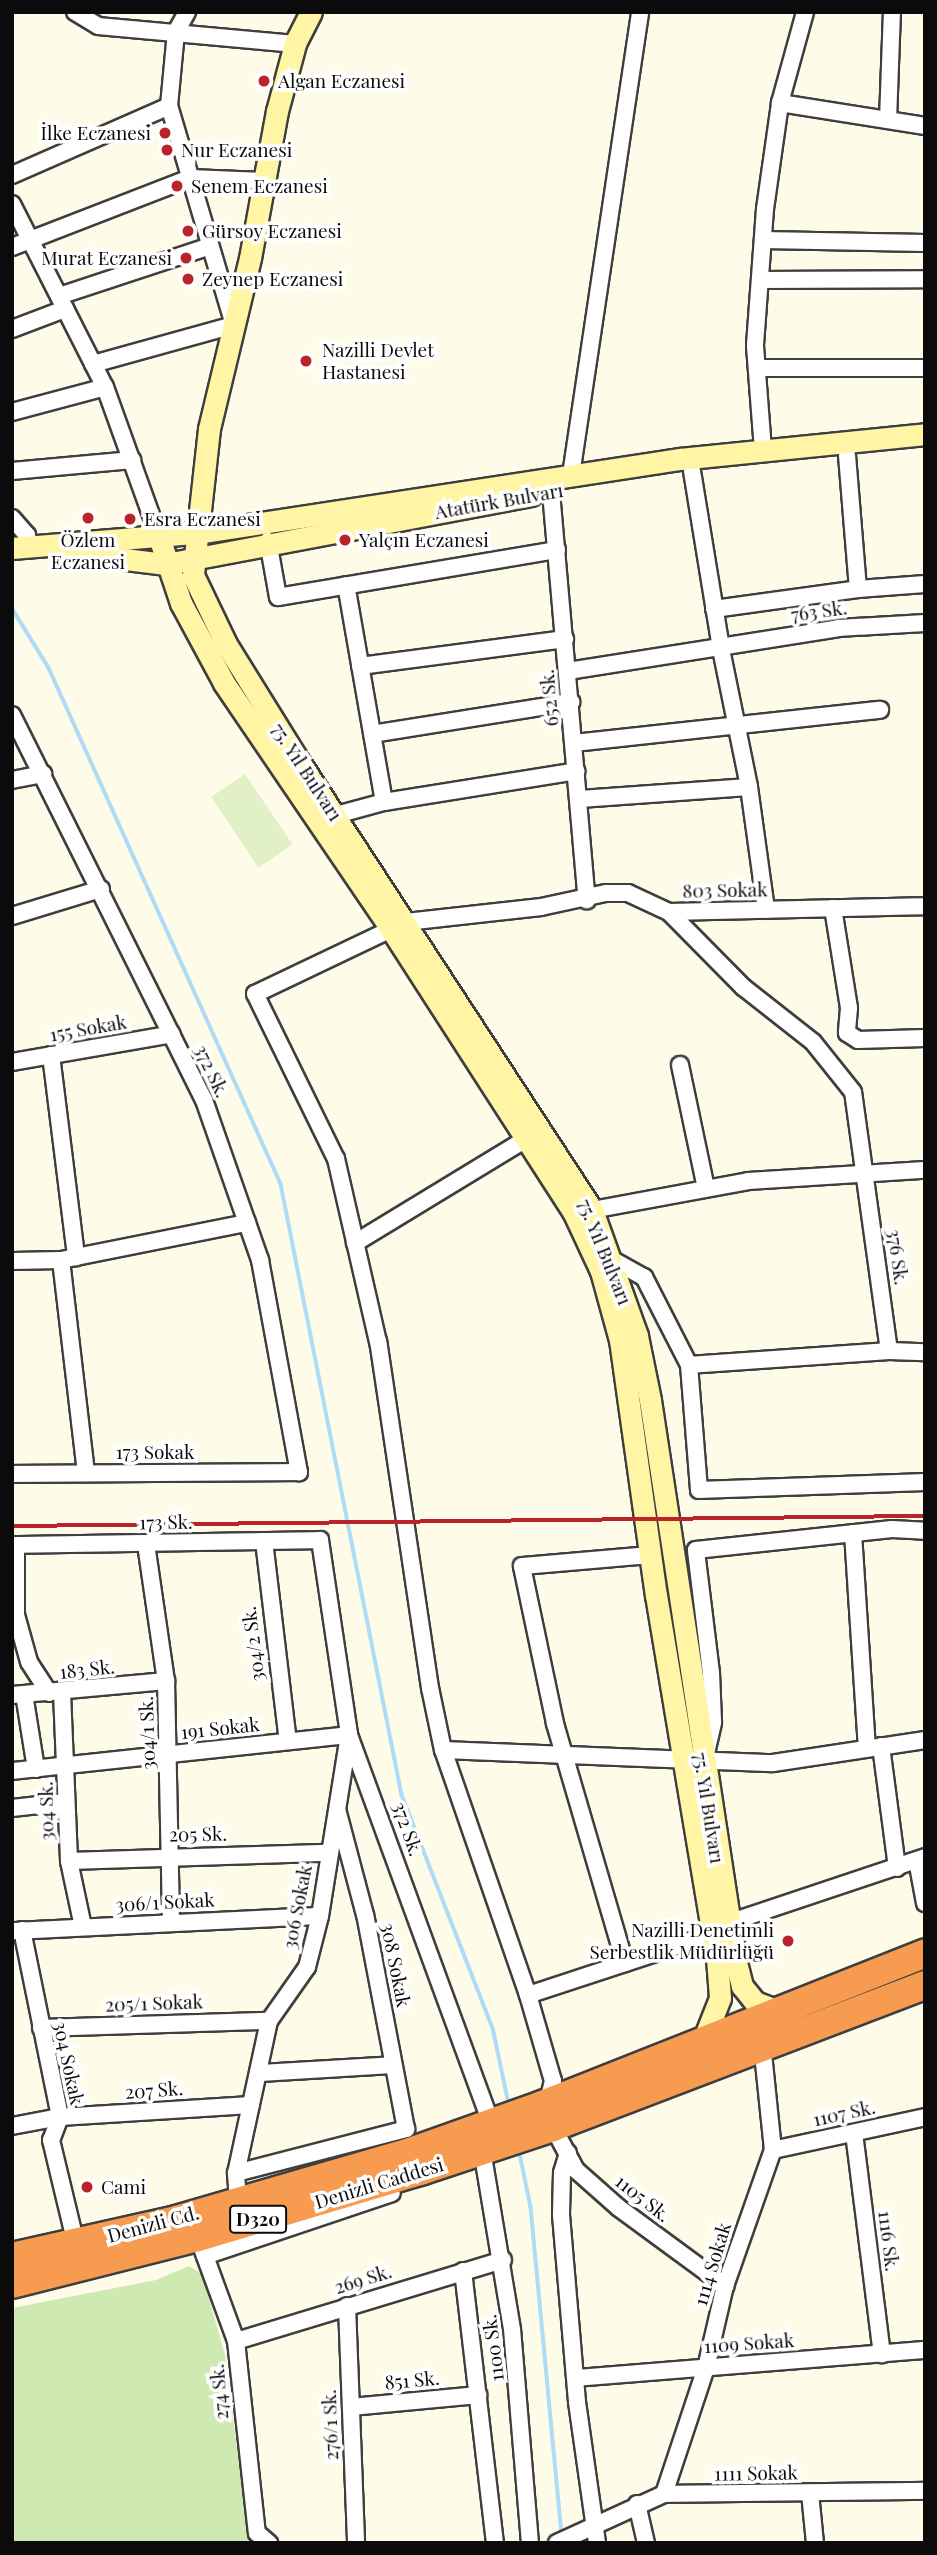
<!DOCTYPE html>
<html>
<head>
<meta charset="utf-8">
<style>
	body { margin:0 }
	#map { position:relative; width:937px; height:2555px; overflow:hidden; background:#fffbe9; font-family:"Playfair Display",serif }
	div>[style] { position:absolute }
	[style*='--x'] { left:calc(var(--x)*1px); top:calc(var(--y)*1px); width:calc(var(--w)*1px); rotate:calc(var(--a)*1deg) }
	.green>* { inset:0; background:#cfe9b3 }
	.pitch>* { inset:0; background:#e1f0c5; transform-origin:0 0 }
	.stream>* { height:3.5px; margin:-1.75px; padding:0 1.75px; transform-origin:1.75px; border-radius:1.75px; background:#aedbf6 }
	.roads { filter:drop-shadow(2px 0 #3e3e3e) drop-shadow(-2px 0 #3e3e3e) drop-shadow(0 2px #3e3e3e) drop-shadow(0 -2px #3e3e3e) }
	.street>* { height:16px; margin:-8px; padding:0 8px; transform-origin:8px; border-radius:8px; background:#fff }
	.secondary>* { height:21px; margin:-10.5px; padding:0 10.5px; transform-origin:10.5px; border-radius:10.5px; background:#fff5a4 }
	.highway>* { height:28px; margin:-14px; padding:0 14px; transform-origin:14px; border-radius:14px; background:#f69b50 }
	.rail>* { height:3.5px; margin:-1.75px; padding:0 1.75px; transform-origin:1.75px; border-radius:1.75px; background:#bb232b }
	.dots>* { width:19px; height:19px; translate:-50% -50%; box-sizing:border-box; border:4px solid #fff; border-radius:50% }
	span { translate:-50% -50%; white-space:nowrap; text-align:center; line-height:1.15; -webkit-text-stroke:7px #fff; paint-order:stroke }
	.shield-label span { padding:2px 5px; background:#fff; border:2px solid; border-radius:5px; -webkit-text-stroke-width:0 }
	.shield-label { font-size:18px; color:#0b0b0b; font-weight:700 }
	.poi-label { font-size:19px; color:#0b0b0b }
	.left { translate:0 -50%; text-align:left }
	.right { translate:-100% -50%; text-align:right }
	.street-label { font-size:19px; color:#0b0b0b }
	.frame { position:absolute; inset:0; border:14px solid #0b0b0b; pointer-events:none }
</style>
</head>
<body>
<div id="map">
	<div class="green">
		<i style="clip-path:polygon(189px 2266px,202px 2274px,225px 2355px,249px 2543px,12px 2543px,12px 2308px,156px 2280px)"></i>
	</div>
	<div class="pitch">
		<i style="left:245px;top:774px;width:85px;height:41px;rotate:56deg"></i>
	</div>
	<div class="stream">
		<i style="--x:12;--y:608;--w:70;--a:58.3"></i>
		<i style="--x:49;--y:668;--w:566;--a:65.79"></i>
		<i style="--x:281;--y:1184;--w:623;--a:78.8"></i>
		<i style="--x:402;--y:1795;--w:250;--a:68.7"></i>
		<i style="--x:493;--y:2028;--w:78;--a:78.1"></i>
		<i style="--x:519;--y:2149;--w:59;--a:78.3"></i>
		<i style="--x:531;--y:2207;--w:328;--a:84.6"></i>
	</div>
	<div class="roads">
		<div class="street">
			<i style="--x:75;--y:12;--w:27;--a:31"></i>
			<i style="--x:98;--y:26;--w:198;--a:5.2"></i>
			<i style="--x:780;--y:103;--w:147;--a:9"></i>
			<i style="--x:888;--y:120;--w:108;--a:-87.9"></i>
			<i style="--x:12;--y:175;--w:171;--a:-23.7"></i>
			<i style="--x:12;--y:204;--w:205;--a:63.1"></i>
			<i style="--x:105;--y:387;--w:159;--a:70.2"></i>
			<i style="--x:763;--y:240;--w:162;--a:1.1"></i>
			<i style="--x:12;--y:247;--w:191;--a:-21.2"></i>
			<i style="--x:190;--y:178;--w:74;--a:2.3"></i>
			<i style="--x:760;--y:280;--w:165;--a:-0.3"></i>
			<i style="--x:59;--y:296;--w:159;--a:-18.3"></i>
			<i style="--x:12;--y:329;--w:57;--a:-20.7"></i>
			<i style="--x:93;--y:364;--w:146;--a:-15.5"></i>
			<i style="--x:234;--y:325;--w:228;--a:-106.5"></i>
			<i style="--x:169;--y:106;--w:74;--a:-84.6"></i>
			<i style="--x:176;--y:32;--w:23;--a:-61"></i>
			<i style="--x:757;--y:368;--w:168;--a:0"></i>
			<i style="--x:12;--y:412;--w:96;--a:-15"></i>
			<i style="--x:763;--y:450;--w:105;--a:-94.4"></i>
			<i style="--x:755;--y:345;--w:136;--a:-85.8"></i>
			<i style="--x:765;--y:209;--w:107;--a:-81.9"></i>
			<i style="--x:780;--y:103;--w:94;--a:-74.6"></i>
			<i style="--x:12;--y:471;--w:121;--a:-5.2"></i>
			<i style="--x:692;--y:471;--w:180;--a:80.7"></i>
			<i style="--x:721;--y:649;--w:141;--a:78.5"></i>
			<i style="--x:749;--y:787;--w:124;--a:82.1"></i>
			<i style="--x:571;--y:475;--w:468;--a:-81.5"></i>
			<i style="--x:551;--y:492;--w:410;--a:85"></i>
			<i style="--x:12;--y:518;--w:23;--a:49"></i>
			<i style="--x:27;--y:535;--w:12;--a:81"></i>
			<i style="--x:268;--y:541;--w:57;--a:79.9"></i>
			<i style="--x:278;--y:597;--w:283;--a:-9.6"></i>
			<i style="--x:858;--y:589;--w:67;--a:-4.3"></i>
			<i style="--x:714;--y:609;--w:145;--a:-7.9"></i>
			<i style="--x:858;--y:589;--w:134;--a:-94.7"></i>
			<i style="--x:360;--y:666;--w:207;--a:-7.5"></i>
			<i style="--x:568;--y:671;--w:273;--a:-9"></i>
			<i style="--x:838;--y:628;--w:87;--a:-3.3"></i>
			<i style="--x:12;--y:715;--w:430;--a:63.5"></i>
			<i style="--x:204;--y:1100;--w:170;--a:70.7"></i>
			<i style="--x:260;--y:1260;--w:216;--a:79.6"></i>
			<i style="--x:299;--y:1472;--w:287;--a:179.6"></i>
			<i style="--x:372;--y:734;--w:202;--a:-9.1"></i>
			<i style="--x:574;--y:743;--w:308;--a:-6.2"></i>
			<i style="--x:12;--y:780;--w:32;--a:-11"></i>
			<i style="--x:580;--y:799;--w:169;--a:-4.1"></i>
			<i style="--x:384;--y:802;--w:195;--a:-9.1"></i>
			<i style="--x:336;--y:815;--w:50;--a:-15.2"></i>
			<i style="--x:384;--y:802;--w:220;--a:-99.9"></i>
			<i style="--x:833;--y:908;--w:101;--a:80.9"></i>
			<i style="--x:849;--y:1008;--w:25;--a:95"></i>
			<i style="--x:847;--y:1033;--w:13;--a:32"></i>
			<i style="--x:858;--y:1040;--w:67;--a:-1.7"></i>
			<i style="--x:12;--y:916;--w:93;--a:-16.9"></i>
			<i style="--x:51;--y:1055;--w:204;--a:82.9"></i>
			<i style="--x:12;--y:1062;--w:162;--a:-9.9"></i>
			<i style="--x:680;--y:1065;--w:126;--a:78.1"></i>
			<i style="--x:592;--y:1210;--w:159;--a:-10.5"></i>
			<i style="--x:748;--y:1181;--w:177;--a:-3.6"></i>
			<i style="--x:355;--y:1243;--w:200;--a:-31.3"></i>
			<i style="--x:611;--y:1259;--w:38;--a:29"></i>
			<i style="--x:644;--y:1277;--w:99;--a:62.9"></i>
			<i style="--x:689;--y:1365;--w:200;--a:-4"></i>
			<i style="--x:889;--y:1351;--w:261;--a:-97.9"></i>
			<i style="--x:853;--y:1092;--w:64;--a:-128.7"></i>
			<i style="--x:813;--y:1042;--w:89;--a:-141.8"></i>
			<i style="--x:743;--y:987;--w:105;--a:-134.6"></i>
			<i style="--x:61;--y:1260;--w:214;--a:83.3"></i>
			<i style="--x:12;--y:1261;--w:49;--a:-1.2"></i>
			<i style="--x:61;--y:1260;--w:190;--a:-11.3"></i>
			<i style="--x:889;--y:1351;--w:36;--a:2"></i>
			<i style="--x:689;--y:1365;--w:125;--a:85.4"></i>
			<i style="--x:699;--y:1490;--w:226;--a:-2"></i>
			<i style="--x:853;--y:1533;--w:216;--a:86.3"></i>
			<i style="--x:264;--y:1541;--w:201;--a:83.2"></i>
			<i style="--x:146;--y:1544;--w:138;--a:81.7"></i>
			<i style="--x:166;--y:1681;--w:242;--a:88.8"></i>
			<i style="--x:12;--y:1545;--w:308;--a:-0.9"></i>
			<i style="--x:320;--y:1540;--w:197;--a:81.5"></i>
			<i style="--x:349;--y:1735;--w:413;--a:69.9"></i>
			<i style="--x:16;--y:1545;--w:70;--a:90"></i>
			<i style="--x:16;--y:1615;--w:49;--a:74.5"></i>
			<i style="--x:29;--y:1662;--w:37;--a:57"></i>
			<i style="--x:62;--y:1693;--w:168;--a:87.6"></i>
			<i style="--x:69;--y:1861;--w:67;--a:78"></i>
			<i style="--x:24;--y:1694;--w:76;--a:80.9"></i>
			<i style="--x:12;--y:1695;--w:155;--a:-5.2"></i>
			<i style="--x:881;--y:1746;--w:123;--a:82.5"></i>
			<i style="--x:707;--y:1749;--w:28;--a:-77"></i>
			<i style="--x:713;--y:1722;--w:49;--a:-92.3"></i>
			<i style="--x:711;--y:1673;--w:124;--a:-97"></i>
			<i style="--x:696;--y:1550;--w:197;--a:-6.1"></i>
			<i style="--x:892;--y:1529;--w:33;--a:3"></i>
			<i style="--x:443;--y:1750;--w:330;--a:2.3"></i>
			<i style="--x:773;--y:1763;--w:154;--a:-8.6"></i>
			<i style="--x:12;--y:1771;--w:339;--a:-6.1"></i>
			<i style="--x:349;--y:1735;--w:183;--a:99.1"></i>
			<i style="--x:320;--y:1916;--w:53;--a:104.3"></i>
			<i style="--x:307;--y:1967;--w:66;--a:125.1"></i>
			<i style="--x:269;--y:2021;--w:156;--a:102.2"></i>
			<i style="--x:236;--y:2173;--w:27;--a:86"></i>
			<i style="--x:12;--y:1808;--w:54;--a:-6.3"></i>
			<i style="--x:917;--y:1860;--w:44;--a:79.5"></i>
			<i style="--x:69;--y:1861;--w:259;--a:-1.8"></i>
			<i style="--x:728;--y:1923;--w:208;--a:-18.5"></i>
			<i style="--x:22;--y:1930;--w:191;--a:78.5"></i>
			<i style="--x:60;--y:2117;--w:25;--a:111"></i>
			<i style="--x:51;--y:2140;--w:107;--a:76.5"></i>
			<i style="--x:12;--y:1931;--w:308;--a:-2.8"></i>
			<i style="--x:625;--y:1963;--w:250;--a:-106.3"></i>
			<i style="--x:555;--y:1723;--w:160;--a:-101.9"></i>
			<i style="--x:522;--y:1566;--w:129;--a:-4.9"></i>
			<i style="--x:528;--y:1995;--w:195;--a:-18.2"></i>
			<i style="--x:41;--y:2028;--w:228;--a:-1.8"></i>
			<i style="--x:260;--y:2073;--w:133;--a:-3.4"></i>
			<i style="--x:548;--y:2101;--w:21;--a:-76"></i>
			<i style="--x:553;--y:2081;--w:90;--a:-106.2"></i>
			<i style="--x:528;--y:1995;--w:259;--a:-109.1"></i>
			<i style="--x:443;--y:1750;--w:63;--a:-101.8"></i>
			<i style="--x:430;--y:1688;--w:350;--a:-98.5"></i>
			<i style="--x:378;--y:1342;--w:188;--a:-102.9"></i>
			<i style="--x:336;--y:1159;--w:184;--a:-116.1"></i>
			<i style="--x:255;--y:994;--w:167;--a:-25.5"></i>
			<i style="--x:406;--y:922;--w:136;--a:-6.3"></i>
			<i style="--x:541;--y:907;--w:66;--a:-12.2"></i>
			<i style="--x:606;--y:893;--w:22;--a:0"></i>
			<i style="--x:628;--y:893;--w:45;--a:24.9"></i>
			<i style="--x:669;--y:912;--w:256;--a:-1.3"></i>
			<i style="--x:12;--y:2126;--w:49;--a:-10.6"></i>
			<i style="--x:60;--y:2117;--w:191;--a:-3.6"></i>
			<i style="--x:553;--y:2127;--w:49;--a:61.9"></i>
			<i style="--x:576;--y:2170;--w:57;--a:41.5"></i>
			<i style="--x:619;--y:2208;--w:132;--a:36.3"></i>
			<i style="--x:854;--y:2133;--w:223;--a:82.8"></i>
			<i style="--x:482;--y:2150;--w:181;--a:80.5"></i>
			<i style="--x:512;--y:2329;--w:215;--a:85.2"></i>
			<i style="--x:773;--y:2150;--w:156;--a:-12.2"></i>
			<i style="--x:568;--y:2153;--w:21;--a:107"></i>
			<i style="--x:562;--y:2173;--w:42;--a:91.4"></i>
			<i style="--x:561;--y:2215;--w:188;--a:85.1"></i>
			<i style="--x:577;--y:2402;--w:142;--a:81.9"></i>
			<i style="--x:236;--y:2173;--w:176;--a:-14.5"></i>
			<i style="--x:406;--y:2129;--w:218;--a:-100.8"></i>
			<i style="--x:365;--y:1915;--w:106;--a:-104.8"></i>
			<i style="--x:198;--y:2237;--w:111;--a:69.9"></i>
			<i style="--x:236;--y:2341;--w:193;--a:83.8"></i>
			<i style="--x:257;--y:2533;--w:16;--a:40"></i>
			<i style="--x:205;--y:2256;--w:197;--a:-18.6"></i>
			<i style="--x:463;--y:2271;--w:274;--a:83.3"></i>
			<i style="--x:347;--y:2306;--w:237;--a:87.8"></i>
			<i style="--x:236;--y:2341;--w:279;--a:-16.9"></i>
			<i style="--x:576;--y:2378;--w:350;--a:-4.6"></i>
			<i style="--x:351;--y:2407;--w:128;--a:-5.4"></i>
			<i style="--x:810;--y:2493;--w:50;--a:84.3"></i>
			<i style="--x:664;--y:2494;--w:133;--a:-71.6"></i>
			<i style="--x:706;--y:2368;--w:84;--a:-77"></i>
			<i style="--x:725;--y:2286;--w:144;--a:-70.6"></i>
			<i style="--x:773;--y:2150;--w:107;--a:-95.9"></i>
			<i style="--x:637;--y:2504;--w:40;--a:77"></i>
			<i style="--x:557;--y:2543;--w:118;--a:-24.6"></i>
			<i style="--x:664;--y:2494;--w:261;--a:-0.7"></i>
		</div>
		<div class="secondary">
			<i style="--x:311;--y:12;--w:36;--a:117"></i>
			<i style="--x:295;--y:44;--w:69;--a:105"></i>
			<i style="--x:277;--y:111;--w:149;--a:100.4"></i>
			<i style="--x:250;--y:258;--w:176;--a:103.5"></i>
			<i style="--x:209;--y:429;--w:147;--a:96.3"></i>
			<i style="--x:193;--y:575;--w:76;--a:64.4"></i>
			<i style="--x:226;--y:644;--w:133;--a:58.2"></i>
			<i style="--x:296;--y:757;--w:541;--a:56.84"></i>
			<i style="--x:592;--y:1210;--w:134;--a:70.3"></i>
			<i style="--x:637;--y:1336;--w:65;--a:78.5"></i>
			<i style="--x:650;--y:1400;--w:564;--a:81.34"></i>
			<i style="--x:735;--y:1958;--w:29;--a:76"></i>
			<i style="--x:742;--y:1986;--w:21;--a:51"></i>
			<i style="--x:755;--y:2002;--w:26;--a:21"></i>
			<i style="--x:159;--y:537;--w:70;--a:71.6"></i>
			<i style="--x:181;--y:603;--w:91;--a:61.7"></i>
			<i style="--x:224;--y:683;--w:297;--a:55.8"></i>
			<i style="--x:391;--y:929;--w:336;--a:57.2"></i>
			<i style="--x:573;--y:1211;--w:66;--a:65"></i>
			<i style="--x:601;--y:1271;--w:72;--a:74.6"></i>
			<i style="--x:620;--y:1340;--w:258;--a:82"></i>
			<i style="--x:656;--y:1595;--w:368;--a:80.5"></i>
			<i style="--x:717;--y:1958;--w:40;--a:85.7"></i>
			<i style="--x:720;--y:1998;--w:46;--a:111.6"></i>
			<i style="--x:12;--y:548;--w:185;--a:-4.7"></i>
			<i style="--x:196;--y:533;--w:490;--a:-8.7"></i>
			<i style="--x:680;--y:459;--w:246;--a:-5.8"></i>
			<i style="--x:68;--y:552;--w:99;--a:7"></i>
			<i style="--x:166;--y:564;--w:372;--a:-10.7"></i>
		</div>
		<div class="highway">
			<i style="--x:12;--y:2257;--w:168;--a:-12.7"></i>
			<i style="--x:176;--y:2220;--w:247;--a:-16.2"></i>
			<i style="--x:413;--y:2151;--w:137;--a:-19.6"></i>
			<i style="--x:542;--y:2105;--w:412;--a:-21.6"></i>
			<i style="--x:12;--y:2284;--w:192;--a:-14.2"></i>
			<i style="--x:198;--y:2237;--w:232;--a:-16.6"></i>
			<i style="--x:420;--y:2171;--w:140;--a:-18.3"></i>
			<i style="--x:553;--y:2127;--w:398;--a:-20.9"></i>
		</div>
	</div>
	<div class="rail">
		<i style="--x:12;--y:1526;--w:913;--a:-0.63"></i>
	</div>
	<div class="dots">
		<i style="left:264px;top:81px;background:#bb232b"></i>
		<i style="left:165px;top:133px;background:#bb232b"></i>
		<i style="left:167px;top:150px;background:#bb232b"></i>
		<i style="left:177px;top:186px;background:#bb232b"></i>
		<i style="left:188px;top:231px;background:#bb232b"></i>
		<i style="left:186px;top:258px;background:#bb232b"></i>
		<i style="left:188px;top:279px;background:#bb232b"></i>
		<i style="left:306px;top:361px;background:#bb232b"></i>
		<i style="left:88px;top:518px;background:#bb232b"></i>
		<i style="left:130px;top:519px;background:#bb232b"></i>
		<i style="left:345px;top:540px;background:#bb232b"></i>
		<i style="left:788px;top:1941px;background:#bb232b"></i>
		<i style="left:87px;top:2187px;background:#bb232b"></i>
	</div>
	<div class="shield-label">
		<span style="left:258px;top:2219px">D320</span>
	</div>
	<div class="poi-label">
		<span class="left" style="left:278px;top:81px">Algan Eczanesi</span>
		<span class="right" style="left:151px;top:133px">İlke Eczanesi</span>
		<span class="left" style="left:181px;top:150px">Nur Eczanesi</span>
		<span class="left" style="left:191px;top:186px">Senem Eczanesi</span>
		<span class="left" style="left:202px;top:231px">Gürsoy Eczanesi</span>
		<span class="right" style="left:172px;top:258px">Murat Eczanesi</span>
		<span class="left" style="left:202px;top:279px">Zeynep Eczanesi</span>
		<span class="left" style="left:322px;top:361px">Nazilli Devlet<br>Hastanesi</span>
		<span class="left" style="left:144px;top:519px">Esra Eczanesi</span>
		<span style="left:88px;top:551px">Özlem<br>Eczanesi</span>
		<span class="left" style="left:359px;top:540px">Yalçın Eczanesi</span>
		<span class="right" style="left:774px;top:1941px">Nazilli Denetimli<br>Serbestlik Müdürlüğü</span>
		<span class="left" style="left:101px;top:2187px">Cami</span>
	</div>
	<div class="street-label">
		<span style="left:499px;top:501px;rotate:-10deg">Atatürk Bulvarı</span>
		<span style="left:819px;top:611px;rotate:-8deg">763 Sk.</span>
		<span style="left:549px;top:698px;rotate:-95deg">652 Sk.</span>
		<span style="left:307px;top:772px;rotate:57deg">75. Yıl Bulvarı</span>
		<span style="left:725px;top:890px;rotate:-1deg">803 Sokak</span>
		<span style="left:88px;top:1028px;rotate:-10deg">155 Sokak</span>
		<span style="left:212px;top:1071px;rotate:65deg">372 Sk.</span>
		<span style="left:605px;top:1252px;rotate:68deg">75. Yıl Bulvarı</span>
		<span style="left:898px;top:1257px;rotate:82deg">376 Sk.</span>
		<span style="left:155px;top:1452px">173 Sokak</span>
		<span style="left:166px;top:1522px;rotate:-1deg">173 Sk.</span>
		<span style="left:253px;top:1644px;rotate:-97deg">304/2 Sk.</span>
		<span style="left:87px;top:1669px;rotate:-6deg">183 Sk.</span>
		<span style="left:220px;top:1728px;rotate:-6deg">191 Sokak</span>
		<span style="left:147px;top:1733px;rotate:-92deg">304/1 Sk.</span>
		<span style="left:709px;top:1808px;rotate:81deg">75. Yıl Bulvarı</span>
		<span style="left:46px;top:1811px;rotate:-91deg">304 Sk.</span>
		<span style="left:408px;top:1829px;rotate:71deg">372 Sk.</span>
		<span style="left:198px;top:1834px;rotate:-1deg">205 Sk.</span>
		<span style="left:165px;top:1902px;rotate:-3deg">306/1 Sokak</span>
		<span style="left:297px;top:1907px;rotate:-79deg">306 Sokak</span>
		<span style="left:396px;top:1965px;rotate:79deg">308 Sokak</span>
		<span style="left:154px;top:2003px;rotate:-2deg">205/1 Sokak</span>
		<span style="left:69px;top:2063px;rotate:78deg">304 Sokak</span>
		<span style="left:154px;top:2090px;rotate:-4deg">207 Sk.</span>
		<span style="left:844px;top:2113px;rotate:-12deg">1107 Sk.</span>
		<span style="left:379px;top:2183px;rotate:-17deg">Denizli Caddesi</span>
		<span style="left:643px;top:2198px;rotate:38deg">1105 Sk.</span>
		<span style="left:153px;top:2224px;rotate:-15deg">Denizli Cd.</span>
		<span style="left:889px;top:2241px;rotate:83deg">1116 Sk.</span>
		<span style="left:712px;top:2264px;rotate:-73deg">1114 Sokak</span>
		<span style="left:363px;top:2279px;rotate:-17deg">269 Sk.</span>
		<span style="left:749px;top:2343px;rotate:-4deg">1109 Sokak</span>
		<span style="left:493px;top:2348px;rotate:-97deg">1100 Sk.</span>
		<span style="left:412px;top:2380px;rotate:-5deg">851 Sk.</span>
		<span style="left:219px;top:2392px;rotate:-95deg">274 Sk.</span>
		<span style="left:330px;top:2425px;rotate:-92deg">276/1 Sk.</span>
		<span style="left:756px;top:2473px;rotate:-1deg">1111 Sokak</span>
	</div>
	<div class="frame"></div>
</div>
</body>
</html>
